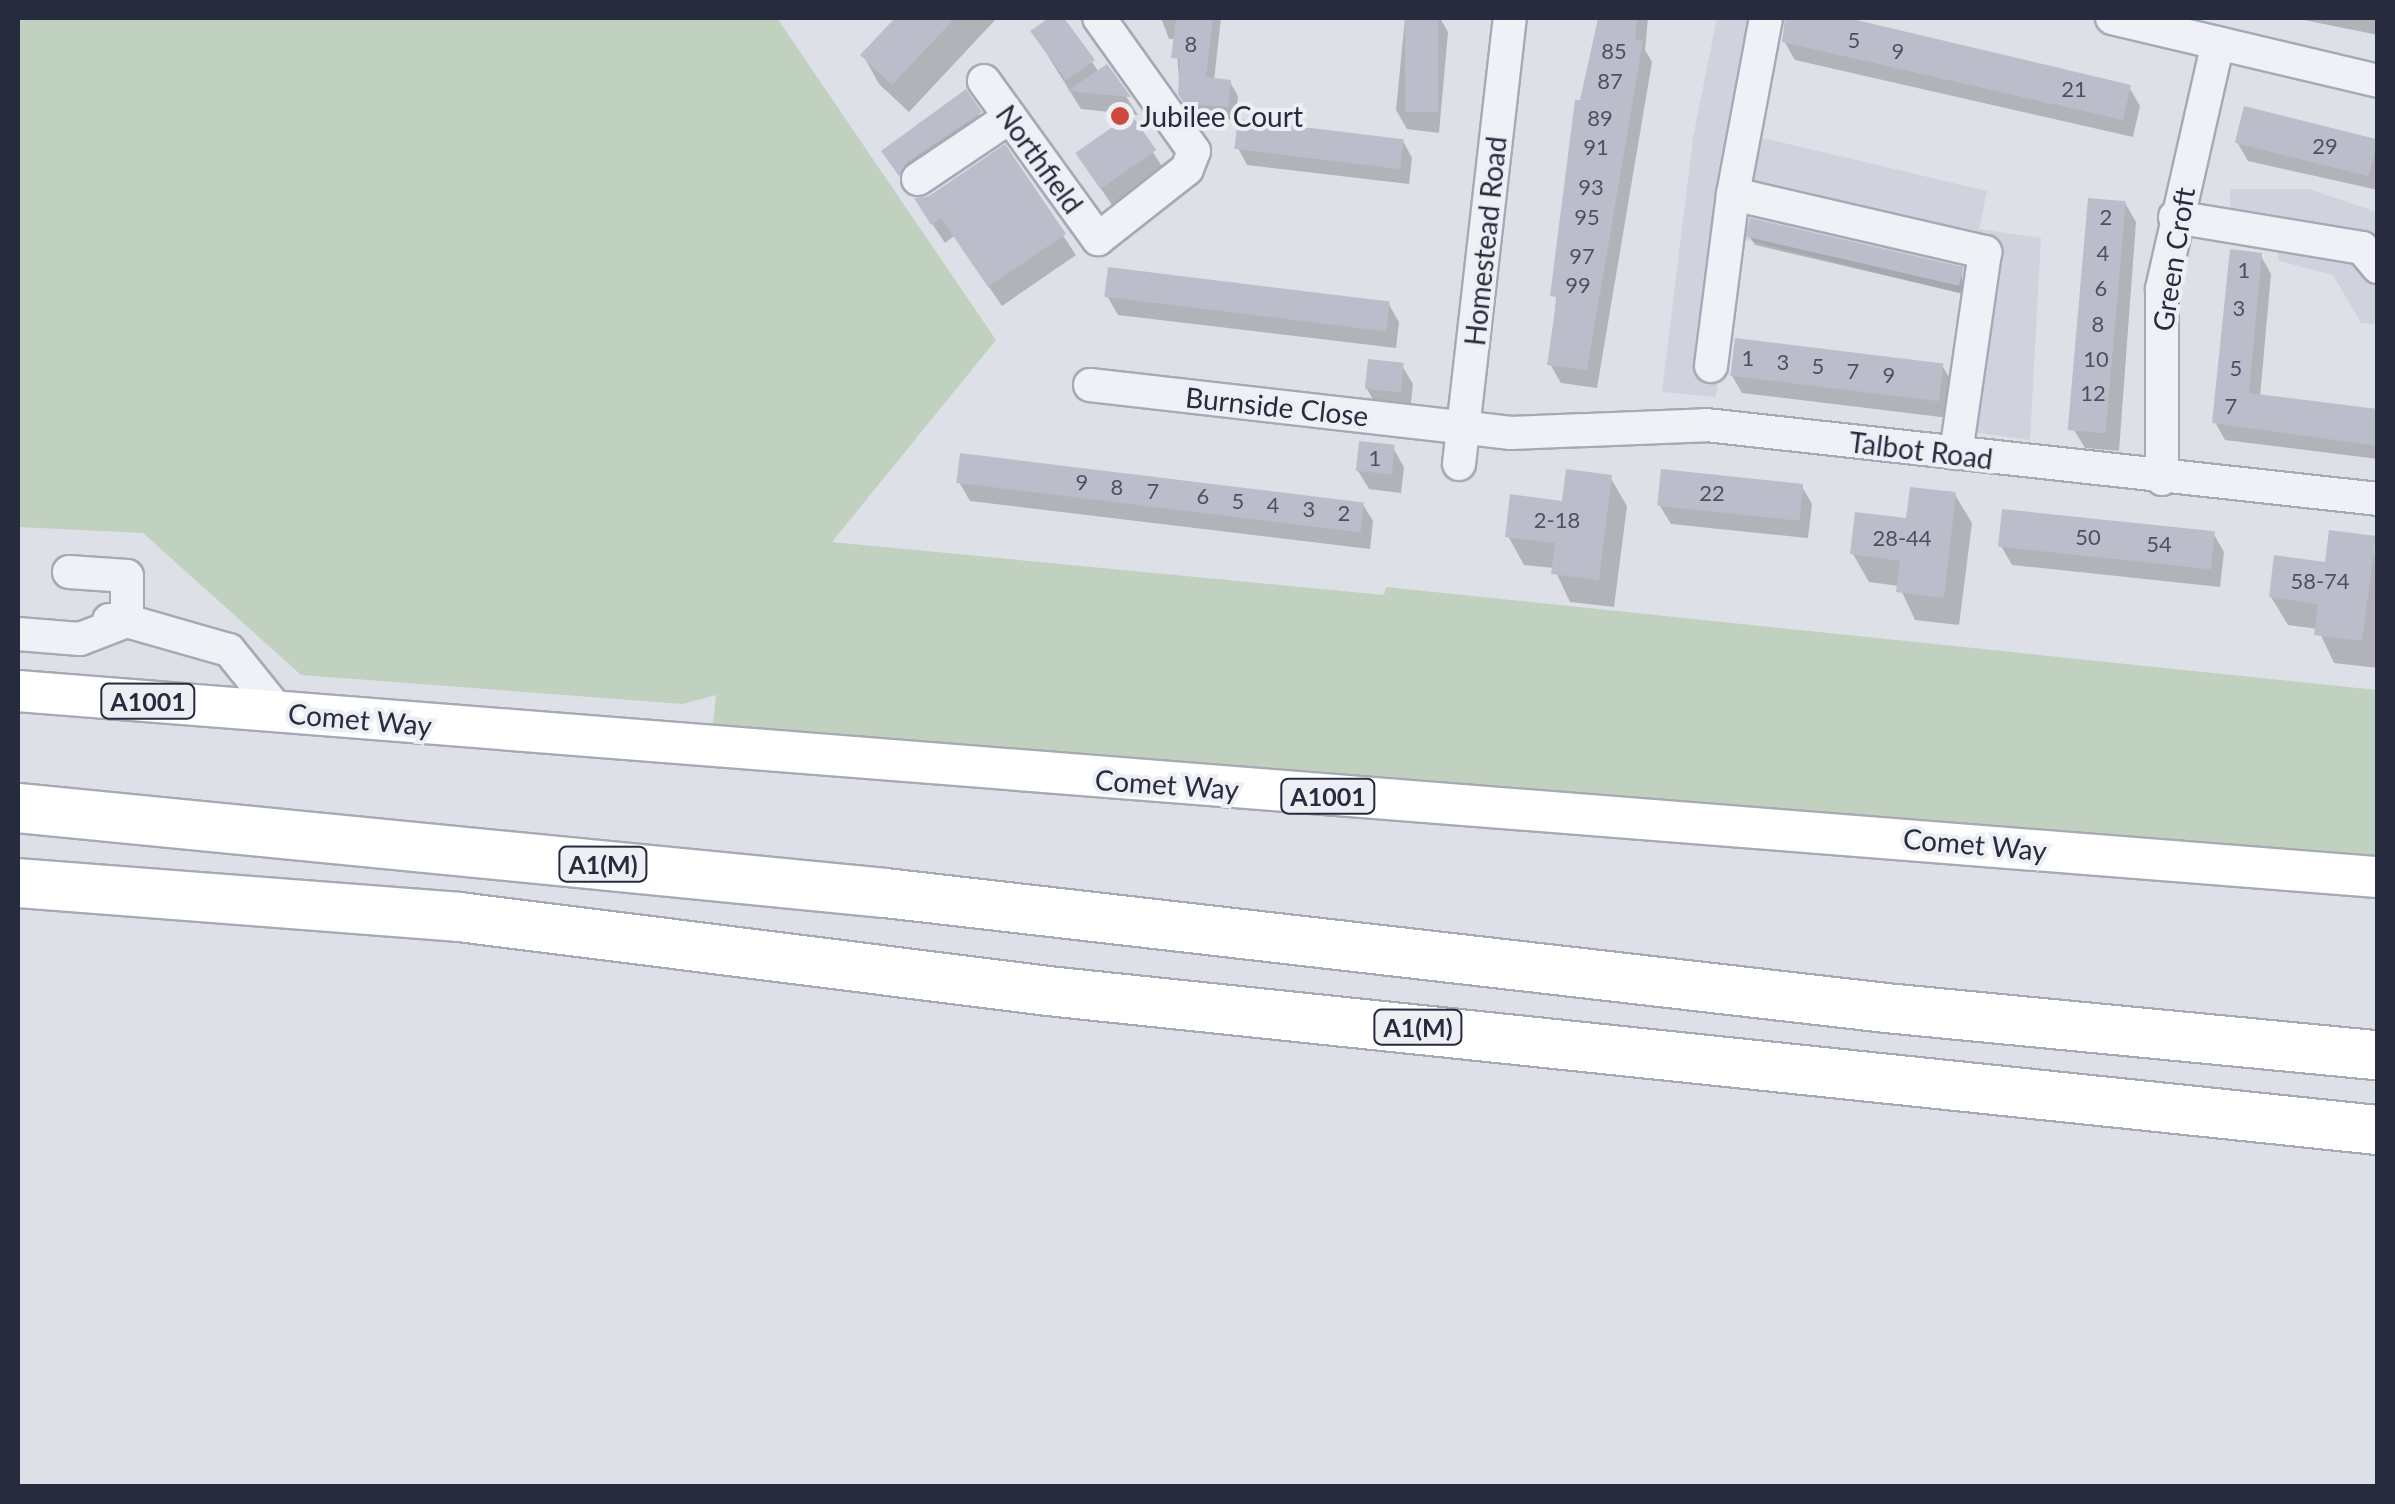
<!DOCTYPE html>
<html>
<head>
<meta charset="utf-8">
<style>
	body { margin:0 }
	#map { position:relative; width:2395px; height:1504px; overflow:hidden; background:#dee0e8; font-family:Lato,sans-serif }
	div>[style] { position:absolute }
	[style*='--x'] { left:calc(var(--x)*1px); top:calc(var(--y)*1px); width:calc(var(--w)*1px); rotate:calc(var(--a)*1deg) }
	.built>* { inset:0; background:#d0d2dd }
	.green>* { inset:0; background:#c0d2bf }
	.shadow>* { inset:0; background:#0003 }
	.building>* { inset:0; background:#bbbeca; transform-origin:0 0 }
	.roads { filter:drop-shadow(2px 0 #a7aab5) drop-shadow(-2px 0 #a7aab5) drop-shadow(0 2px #a7aab5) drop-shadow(0 -2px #a7aab5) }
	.minor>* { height:32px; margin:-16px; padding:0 16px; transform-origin:16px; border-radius:16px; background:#f0f1f6 }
	.major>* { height:40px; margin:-20px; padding:0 20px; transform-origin:20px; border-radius:20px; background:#fff }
	.highway>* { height:48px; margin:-24px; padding:0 24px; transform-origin:24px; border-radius:24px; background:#fff }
	.dots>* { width:28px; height:28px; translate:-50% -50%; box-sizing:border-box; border:5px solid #edeff5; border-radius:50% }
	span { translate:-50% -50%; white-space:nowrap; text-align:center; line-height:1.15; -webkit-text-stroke:8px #edeff5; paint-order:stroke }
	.number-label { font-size:22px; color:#4c5061 }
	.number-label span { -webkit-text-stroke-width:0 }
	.shield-label span { padding:2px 8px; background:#edeff5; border:2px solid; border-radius:8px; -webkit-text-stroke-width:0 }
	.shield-label { font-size:25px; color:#272b3e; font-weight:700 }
	.poi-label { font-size:28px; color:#272b3e }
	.left { translate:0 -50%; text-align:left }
	.street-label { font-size:28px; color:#272b3e }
	.frame { position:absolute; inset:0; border:20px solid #272b3e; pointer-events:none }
</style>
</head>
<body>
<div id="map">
	<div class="built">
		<i style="clip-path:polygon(1717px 18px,1775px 18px,1750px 135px,1987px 191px,1979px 229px,2041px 238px,2030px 440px,1952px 429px,1974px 297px,1734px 237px,1716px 397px,1662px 392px,1693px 138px)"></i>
		<i style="clip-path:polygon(2230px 189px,2309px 189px,2377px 212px,2377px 324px,2361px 323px,2333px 275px,2279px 261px,2275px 243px,2230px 236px)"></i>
	</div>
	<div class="green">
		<i style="clip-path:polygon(18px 18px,777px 18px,996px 340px,832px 542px,1384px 595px,1386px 587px,2377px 690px,2377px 856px,713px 724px,716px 695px,683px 704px,301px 675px,143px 533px,18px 527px)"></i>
	</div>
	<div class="shadow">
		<i style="clip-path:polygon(898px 18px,997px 18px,909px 112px,879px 84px,863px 55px)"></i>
		<i style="clip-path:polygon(1053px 18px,1061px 18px,1099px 72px,1107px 67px,1138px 115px,1081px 109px,1033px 32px)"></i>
		<i style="clip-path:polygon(1161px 18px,1221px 18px,1214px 81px,1230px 82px,1238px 96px,1235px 120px,1195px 116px,1180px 93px,1176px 39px,1169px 39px)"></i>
		<i style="clip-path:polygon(1405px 18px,1440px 18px,1448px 32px,1439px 133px,1407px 129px,1396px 110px)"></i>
		<i style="clip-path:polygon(1601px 18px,1648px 18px,1645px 50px,1652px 62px,1597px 388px,1561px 383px,1550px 364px,1569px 158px)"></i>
		<i style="clip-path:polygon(1785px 18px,1838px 18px,2129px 87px,2140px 106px,2133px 137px,1795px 60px,1784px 41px)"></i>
		<i style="clip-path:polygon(2294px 18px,2378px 18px,2378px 35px)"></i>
		<i style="clip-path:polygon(966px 93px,984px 122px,905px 182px,889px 160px)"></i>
		<i style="clip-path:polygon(1403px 141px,1412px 158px,1409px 184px,1247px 165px,1238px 148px)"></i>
		<i style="clip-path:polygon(2237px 142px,2378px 142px,2378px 190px,2248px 161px)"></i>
		<i style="clip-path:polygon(1004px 148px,1076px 255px,1002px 306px,954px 236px,945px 243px,929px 219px,930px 198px)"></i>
		<i style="clip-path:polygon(1153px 152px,1164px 170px,1112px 205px,1089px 171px)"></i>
		<i style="clip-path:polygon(2125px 203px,2136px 222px,2119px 451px,2085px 448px,2074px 430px)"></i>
		<i style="clip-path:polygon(1750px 237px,1961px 270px,1964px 294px,1755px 245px)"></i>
		<i style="clip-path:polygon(2261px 256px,2271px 274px,2260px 397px,2378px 410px,2378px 459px,2225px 440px,2215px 422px)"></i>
		<i style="clip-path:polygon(1107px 296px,1388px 303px,1399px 322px,1396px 348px,1118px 315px)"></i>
		<i style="clip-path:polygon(1942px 365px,1953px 384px,1949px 418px,1742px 393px,1731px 374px)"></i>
		<i style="clip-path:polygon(1402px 366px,1413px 384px,1410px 411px,1378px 408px,1367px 389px)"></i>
		<i style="clip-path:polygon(1393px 448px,1404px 467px,1401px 493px,1369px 489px,1358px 471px)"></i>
		<i style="clip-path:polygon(1610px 477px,1627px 506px,1614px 607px,1570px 602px,1554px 568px,1524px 565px,1508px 536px)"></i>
		<i style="clip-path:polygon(959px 482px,1362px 503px,1373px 521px,1370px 549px,970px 501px)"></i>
		<i style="clip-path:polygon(1801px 485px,1812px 504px,1808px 538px,1671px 524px,1660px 506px)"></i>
		<i style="clip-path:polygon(1955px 495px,1972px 523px,1959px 625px,1915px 620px,1899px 586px,1869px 582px,1853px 554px)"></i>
		<i style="clip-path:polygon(2213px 533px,2224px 552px,2220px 587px,2012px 565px,2001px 546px)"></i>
		<i style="clip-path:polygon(2374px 538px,2378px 668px,2334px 663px,2318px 629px,2288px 625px,2271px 597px)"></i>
	</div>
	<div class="building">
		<i style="clip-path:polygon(895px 18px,955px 18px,892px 85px,860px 55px)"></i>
		<i style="clip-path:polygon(1049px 18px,1064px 18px,1095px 60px,1066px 80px,1030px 31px)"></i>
		<i style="clip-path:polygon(1176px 18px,1213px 18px,1206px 77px,1231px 80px,1228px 107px,1184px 103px,1178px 94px,1180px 59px,1171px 58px)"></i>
		<i style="left:1405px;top:18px;width:33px;height:94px"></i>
		<i style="clip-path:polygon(1598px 18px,1637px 18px,1635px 40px,1643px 41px,1587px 370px,1547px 365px,1557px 297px,1550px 296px,1575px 100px,1580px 100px)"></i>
		<i style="clip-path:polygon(1785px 18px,1848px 18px,2131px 85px,2123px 120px,1782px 42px)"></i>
		<i style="clip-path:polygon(1107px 64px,1131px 97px,1067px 91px)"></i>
		<i style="clip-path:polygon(966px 89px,982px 112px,907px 162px,899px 176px,881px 151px)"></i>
		<i style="left:2244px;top:106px;width:138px;height:38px;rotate:14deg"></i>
		<i style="left:1131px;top:114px;width:44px;height:68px;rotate:55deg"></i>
		<i style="left:1238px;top:119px;width:167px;height:30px;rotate:7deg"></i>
		<i style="clip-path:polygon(1005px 144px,1066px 234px,988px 287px,941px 218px,931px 225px,914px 198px,929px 196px)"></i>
		<i style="left:2088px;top:198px;width:38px;height:233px;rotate:5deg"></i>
		<i style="left:1750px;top:218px;width:219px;height:19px;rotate:13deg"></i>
		<i style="clip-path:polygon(2230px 249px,2262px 253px,2249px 393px,2378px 409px,2378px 446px,2212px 423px)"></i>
		<i style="left:1108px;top:267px;width:284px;height:30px;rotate:7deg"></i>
		<i style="left:1735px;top:338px;width:210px;height:38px;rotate:7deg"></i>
		<i style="left:1368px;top:359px;width:36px;height:30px;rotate:6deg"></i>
		<i style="left:1359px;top:441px;width:36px;height:30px;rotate:6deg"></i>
		<i style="left:960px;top:453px;width:407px;height:30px;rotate:7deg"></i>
		<i style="clip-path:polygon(1566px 469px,1612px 475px,1599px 580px,1551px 574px,1555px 543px,1505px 537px,1510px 494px,1562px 501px)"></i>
		<i style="left:1661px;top:469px;width:143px;height:37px;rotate:6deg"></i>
		<i style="clip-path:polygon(1910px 487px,1956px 492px,1944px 598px,1896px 592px,1900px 561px,1850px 554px,1855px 512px,1906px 518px)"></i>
		<i style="left:2002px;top:509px;width:214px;height:38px;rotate:6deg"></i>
		<i style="clip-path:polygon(2329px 530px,2376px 536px,2362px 641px,2314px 635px,2318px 604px,2269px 597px,2274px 555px,2325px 562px)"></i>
	</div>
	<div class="roads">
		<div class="minor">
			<i style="--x:1766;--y:18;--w:179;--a:100.6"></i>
			<i style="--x:1733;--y:194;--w:259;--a:13"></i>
			<i style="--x:1985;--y:252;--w:203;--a:98.2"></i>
			<i style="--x:2112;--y:18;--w:273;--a:13.3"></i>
			<i style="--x:984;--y:81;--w:195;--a:54.2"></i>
			<i style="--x:1098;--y:239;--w:113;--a:-38.2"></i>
			<i style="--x:1187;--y:169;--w:19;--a:-69"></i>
			<i style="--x:1194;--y:151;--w:163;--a:-125.5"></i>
			<i style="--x:918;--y:179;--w:111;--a:-34"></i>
			<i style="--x:2175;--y:217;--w:190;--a:9.4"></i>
			<i style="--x:2362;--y:248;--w:25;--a:50"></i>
			<i style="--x:1711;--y:366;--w:173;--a:-82.7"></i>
			<i style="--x:1090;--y:385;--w:424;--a:6.5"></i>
			<i style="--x:1511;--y:433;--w:195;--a:-2.3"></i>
			<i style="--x:1706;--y:425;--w:676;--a:6.28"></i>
			<i style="--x:1459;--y:464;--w:449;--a:-83.5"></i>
			<i style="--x:2162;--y:479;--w:190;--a:-90"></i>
			<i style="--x:2162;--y:289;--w:252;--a:-77.2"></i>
			<i style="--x:69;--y:572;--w:58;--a:3.9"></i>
			<i style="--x:127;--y:576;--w:45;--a:90"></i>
			<i style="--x:127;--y:621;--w:18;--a:-177"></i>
			<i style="--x:18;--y:634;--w:62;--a:4.6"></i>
			<i style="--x:80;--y:639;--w:50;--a:-21"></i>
			<i style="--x:127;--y:621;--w:106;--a:15.9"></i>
			<i style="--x:229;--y:650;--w:80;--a:51.1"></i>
		</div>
		<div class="major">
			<i style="--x:18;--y:691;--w:2367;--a:4.51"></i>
		</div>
		<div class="highway">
			<i style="--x:18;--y:808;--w:871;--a:5.6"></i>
			<i style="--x:885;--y:893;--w:1008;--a:6.55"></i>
			<i style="--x:1886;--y:1008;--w:494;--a:5.5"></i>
			<i style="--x:18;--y:883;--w:442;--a:4.4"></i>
			<i style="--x:459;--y:917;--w:594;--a:7.16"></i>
			<i style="--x:1048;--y:991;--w:1337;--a:5.97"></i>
		</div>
	</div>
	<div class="dots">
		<i style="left:1120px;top:116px;background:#cf4941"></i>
	</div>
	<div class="number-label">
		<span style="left:1854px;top:40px">5</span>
		<span style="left:1191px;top:44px">8</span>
		<span style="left:1614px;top:51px">85</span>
		<span style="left:1898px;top:51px">9</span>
		<span style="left:1610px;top:81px">87</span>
		<span style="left:2074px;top:89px">21</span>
		<span style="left:1600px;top:118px">89</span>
		<span style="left:2325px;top:146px">29</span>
		<span style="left:1596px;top:147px">91</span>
		<span style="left:1591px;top:187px">93</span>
		<span style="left:1587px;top:217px">95</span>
		<span style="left:2106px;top:217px">2</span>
		<span style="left:2103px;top:253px">4</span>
		<span style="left:1582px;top:256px">97</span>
		<span style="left:2244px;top:270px">1</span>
		<span style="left:1578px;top:285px">99</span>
		<span style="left:2101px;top:288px">6</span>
		<span style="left:2239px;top:308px">3</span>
		<span style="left:2098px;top:324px">8</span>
		<span style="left:1748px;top:358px">1</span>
		<span style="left:2096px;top:359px">10</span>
		<span style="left:1783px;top:362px">3</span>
		<span style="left:1818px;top:366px">5</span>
		<span style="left:2236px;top:368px">5</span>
		<span style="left:1853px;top:371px">7</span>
		<span style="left:1889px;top:375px">9</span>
		<span style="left:2093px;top:393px">12</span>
		<span style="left:2231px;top:406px">7</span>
		<span style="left:1375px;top:458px">1</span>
		<span style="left:1082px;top:482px">9</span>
		<span style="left:1117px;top:487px">8</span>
		<span style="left:1153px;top:491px">7</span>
		<span style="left:1712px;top:493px">22</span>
		<span style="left:1203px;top:496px">6</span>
		<span style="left:1238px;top:501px">5</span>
		<span style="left:1273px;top:505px">4</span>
		<span style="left:1309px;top:509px">3</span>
		<span style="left:1344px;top:513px">2</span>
		<span style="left:1557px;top:520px">2-18</span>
		<span style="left:2088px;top:537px">50</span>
		<span style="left:1902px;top:538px">28-44</span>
		<span style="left:2159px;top:544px">54</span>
		<span style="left:2320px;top:581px">58-74</span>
	</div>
	<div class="shield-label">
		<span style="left:148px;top:701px">A1001</span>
		<span style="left:1328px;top:796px">A1001</span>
		<span style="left:603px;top:864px">A1(M)</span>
		<span style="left:1418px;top:1027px">A1(M)</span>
	</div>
	<div class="poi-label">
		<span class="left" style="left:1140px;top:116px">Jubilee Court</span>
	</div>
	<div class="street-label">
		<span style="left:1040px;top:159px;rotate:54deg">Northfield</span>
		<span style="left:1485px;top:241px;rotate:-84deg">Homestead Road</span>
		<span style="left:2173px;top:259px;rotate:-81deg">Green Croft</span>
		<span style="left:1277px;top:406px;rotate:6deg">Burnside Close</span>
		<span style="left:1921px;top:450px;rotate:7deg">Talbot Road</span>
		<span style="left:360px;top:719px;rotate:5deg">Comet Way</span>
		<span style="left:1167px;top:784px;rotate:4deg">Comet Way</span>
		<span style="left:1975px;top:844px;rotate:5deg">Comet Way</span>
	</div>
	<div class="frame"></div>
</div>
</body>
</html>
